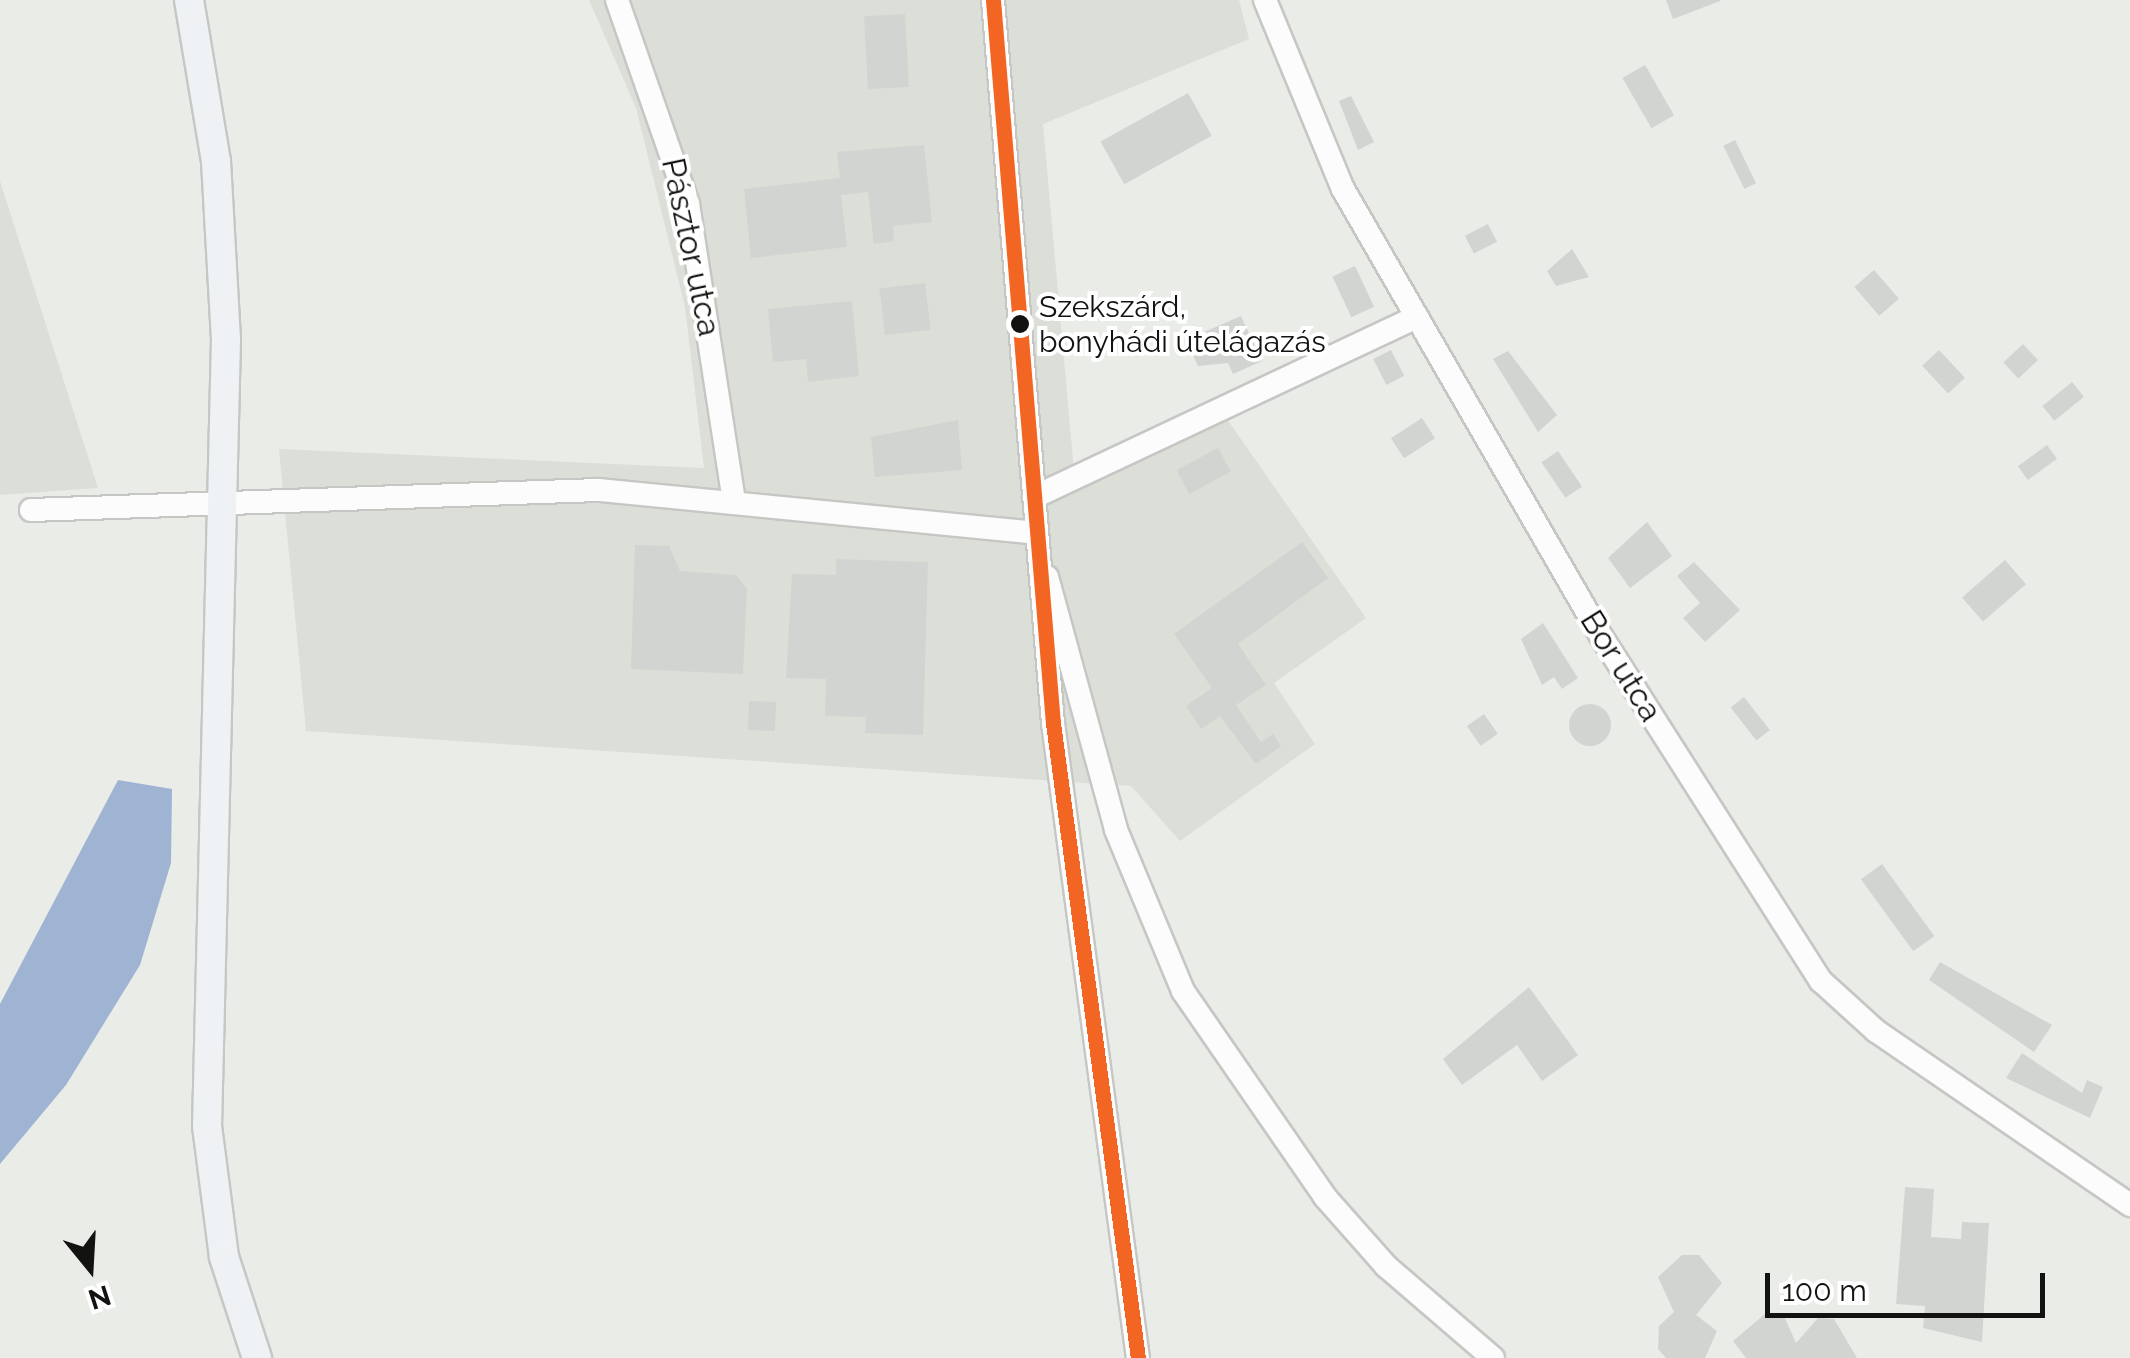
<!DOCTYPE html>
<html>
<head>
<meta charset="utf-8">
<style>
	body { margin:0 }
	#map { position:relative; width:2130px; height:1358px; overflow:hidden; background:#eaece8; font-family:Raleway,sans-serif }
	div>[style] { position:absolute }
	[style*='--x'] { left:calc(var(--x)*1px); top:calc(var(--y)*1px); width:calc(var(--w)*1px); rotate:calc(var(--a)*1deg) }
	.built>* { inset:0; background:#dcdfd7 }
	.water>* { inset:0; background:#9fb3d3 }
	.building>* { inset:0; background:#d2d4d1; transform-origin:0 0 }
	.round { border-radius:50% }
	.roads { filter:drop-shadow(2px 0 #c6c7c5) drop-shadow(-2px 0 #c6c7c5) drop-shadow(0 2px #c6c7c5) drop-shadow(0 -2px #c6c7c5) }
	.minor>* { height:22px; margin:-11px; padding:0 11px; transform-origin:11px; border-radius:11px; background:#fcfcfc }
	.major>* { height:28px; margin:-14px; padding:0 14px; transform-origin:14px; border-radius:14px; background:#eff2f5 }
	.bus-1>* { height:15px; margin:-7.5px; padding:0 7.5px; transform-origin:7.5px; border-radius:7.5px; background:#f26522 }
	.dots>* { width:28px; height:28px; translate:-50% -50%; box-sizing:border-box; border:5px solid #fff; border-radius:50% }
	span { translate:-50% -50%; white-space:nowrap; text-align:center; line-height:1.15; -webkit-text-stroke:8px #fff; paint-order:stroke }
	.bus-label { font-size:30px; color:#121311 }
	.left { translate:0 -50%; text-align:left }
	.street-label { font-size:32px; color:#121311 }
	.north { position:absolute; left:40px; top:1218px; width:100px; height:100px; -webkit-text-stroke:8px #fff; paint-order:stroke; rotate:162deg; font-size:28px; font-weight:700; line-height:40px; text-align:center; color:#121311 }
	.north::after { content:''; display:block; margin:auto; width:35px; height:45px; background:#121311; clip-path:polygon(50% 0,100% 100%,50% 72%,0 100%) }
	.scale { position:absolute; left:1765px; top:1273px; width:280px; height:45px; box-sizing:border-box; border:5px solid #121311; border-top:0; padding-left:12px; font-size:30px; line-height:35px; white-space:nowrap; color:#121311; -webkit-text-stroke:8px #fff; paint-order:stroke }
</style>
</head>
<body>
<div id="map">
	<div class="built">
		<i style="clip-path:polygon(589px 0,1239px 0,1249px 39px,1043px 124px,1074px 471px,1217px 405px,1366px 618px,1274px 683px,1315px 744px,1180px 841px,1131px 786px,306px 731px,279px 449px,704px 468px,685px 307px,636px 108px)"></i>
		<i style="clip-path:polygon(0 181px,98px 488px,0 495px)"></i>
	</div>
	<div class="water">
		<i style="clip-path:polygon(118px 780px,172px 789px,171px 863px,140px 965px,66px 1085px,0 1164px,0 1004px)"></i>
	</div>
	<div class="building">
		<i style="clip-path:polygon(1666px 0,1720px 0,1720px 1px,1673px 19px)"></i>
		<i style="left:905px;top:14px;width:73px;height:41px;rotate:87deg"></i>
		<i style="left:1645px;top:65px;width:58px;height:26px;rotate:60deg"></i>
		<i style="left:1188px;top:93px;width:49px;height:100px;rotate:61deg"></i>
		<i style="clip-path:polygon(1351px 96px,1374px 142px,1358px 150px,1339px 101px)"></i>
		<i style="left:1735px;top:140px;width:48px;height:13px;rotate:64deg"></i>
		<i style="clip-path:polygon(924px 145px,932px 222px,893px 226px,894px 241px,874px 244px,868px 192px,841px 195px,847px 247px,751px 258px,744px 189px,840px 178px,837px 152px)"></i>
		<i style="left:1488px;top:224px;width:20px;height:26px;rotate:63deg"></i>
		<i style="clip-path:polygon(1572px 249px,1589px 277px,1556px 286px,1547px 271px)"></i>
		<i style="left:1355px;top:266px;width:45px;height:25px;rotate:65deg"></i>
		<i style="left:1874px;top:270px;width:38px;height:26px;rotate:49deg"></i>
		<i style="left:925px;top:283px;width:47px;height:46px;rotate:83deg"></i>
		<i style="clip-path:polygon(852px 301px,859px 376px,808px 382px,806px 359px,773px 362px,768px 309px)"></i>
		<i style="clip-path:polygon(1241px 316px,1262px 361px,1233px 374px,1228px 363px,1198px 366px,1189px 346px,1195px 336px)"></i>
		<i style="left:2023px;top:344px;width:22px;height:27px;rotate:47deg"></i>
		<i style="left:1391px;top:350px;width:29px;height:20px;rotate:63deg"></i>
		<i style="left:1939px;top:350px;width:38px;height:23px;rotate:47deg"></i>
		<i style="clip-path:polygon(1508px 351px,1557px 415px,1538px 432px,1493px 359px)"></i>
		<i style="left:2072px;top:382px;width:19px;height:38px;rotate:51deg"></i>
		<i style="left:1422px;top:418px;width:24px;height:37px;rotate:57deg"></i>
		<i style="clip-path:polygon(958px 420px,962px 470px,875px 477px,871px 437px)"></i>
		<i style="left:2047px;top:445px;width:17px;height:36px;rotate:54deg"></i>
		<i style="left:1218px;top:448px;width:27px;height:47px;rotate:62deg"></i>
		<i style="left:1558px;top:451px;width:43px;height:20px;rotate:56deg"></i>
		<i style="clip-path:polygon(1647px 522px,1672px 556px,1630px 588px,1608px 558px)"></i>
		<i style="clip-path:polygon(1302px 542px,1328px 578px,1238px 644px,1266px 685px,1236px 705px,1261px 742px,1273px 734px,1281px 746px,1256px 764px,1220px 716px,1201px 729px,1186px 706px,1212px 688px,1174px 634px)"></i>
		<i style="clip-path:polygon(635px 545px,669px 546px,680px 571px,736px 575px,747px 589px,743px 674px,631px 669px)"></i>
		<i style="clip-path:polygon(836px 559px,928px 562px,923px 735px,865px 733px,866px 717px,825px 716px,826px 679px,786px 678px,792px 574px,836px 575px)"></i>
		<i style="left:2005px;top:560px;width:32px;height:57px;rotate:49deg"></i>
		<i style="clip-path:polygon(1694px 562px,1740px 610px,1705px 642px,1683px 618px,1700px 603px,1677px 576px)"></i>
		<i style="clip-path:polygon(1543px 623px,1578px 678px,1562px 689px,1554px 677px,1542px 685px,1521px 639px)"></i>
		<i style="left:1744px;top:697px;width:42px;height:17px;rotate:52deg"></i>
		<i style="left:749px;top:701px;width:27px;height:29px;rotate:2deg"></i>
		<i class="round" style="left:1569px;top:704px;width:42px;height:42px"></i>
		<i style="left:1484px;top:714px;width:24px;height:21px;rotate:55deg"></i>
		<i style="left:1882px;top:864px;width:89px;height:26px;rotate:54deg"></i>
		<i style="clip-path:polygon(1940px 962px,2052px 1025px,2034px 1052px,1929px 980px)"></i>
		<i style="clip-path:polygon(1529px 987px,1578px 1055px,1542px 1081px,1517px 1045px,1462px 1085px,1443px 1059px)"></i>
		<i style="clip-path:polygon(2022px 1053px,2082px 1093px,2087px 1080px,2103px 1087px,2090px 1118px,2006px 1078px)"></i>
		<i style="clip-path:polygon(1905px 1187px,1934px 1189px,1931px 1237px,1961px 1239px,1962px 1222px,1989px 1223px,1982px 1342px,1923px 1328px,1925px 1306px,1896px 1304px)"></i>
		<i style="clip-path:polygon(1682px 1255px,1699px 1255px,1722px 1283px,1696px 1315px,1717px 1331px,1705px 1358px,1666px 1358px,1658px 1349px,1659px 1326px,1674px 1312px,1658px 1277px)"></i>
		<i style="clip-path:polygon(1765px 1314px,1784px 1316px,1796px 1343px,1818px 1318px,1834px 1319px,1857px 1358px,1746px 1358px,1733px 1341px)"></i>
	</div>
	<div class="roads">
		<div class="minor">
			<i style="--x:617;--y:0;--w:216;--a:70.8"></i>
			<i style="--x:688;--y:204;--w:302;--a:81.2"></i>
			<i style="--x:993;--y:0;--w:725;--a:85.26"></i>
			<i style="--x:1053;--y:723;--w:641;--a:82.38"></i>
			<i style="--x:1265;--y:0;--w:204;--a:67.6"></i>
			<i style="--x:1343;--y:189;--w:516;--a:60.01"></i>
			<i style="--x:1601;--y:636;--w:409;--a:57.5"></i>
			<i style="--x:1821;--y:981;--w:74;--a:42.3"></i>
			<i style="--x:1876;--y:1031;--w:308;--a:34.4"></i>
			<i style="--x:1034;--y:497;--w:423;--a:-25.2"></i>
			<i style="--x:31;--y:510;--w:568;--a:-2.02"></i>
			<i style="--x:599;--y:490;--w:439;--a:5.6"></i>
			<i style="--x:1047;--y:577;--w:262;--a:74.7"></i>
			<i style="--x:1116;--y:830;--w:174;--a:67.4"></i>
			<i style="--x:1183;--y:991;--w:250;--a:55.4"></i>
			<i style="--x:1325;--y:1197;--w:92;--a:48.5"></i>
			<i style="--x:1386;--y:1266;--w:141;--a:40.7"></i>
		</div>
		<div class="major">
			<i style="--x:189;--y:0;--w:163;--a:80.5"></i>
			<i style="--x:216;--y:161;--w:178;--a:86.8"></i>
			<i style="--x:226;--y:339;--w:787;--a:91.38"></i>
			<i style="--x:207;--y:1126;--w:132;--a:82.6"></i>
			<i style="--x:224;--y:1257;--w:106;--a:71.9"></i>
		</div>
	</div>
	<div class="bus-1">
		<i style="--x:993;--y:0;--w:725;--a:85.26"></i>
		<i style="--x:1053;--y:723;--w:641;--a:82.38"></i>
	</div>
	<div class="dots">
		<i style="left:1020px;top:324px;background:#121311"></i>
	</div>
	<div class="bus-label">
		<span class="left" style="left:1039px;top:324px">Szekszárd,<br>bonyhádi útelágazás</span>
	</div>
	<div class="street-label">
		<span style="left:691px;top:247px;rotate:78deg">Pásztor utca</span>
		<span style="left:1621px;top:666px;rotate:58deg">Bor utca</span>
	</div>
	<div class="north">N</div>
	<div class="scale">100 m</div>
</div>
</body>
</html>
